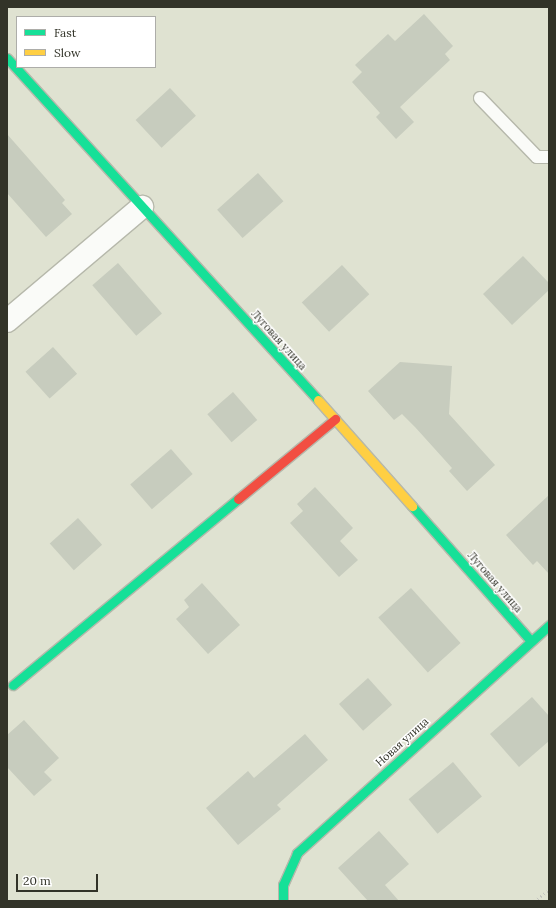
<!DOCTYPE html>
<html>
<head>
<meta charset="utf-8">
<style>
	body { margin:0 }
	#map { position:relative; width:556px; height:908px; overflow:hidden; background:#dfe2d1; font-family:Lora,serif }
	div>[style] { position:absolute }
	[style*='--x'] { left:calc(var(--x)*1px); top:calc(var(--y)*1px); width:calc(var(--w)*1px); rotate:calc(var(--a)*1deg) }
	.building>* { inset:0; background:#c7ccbe; transform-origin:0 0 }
	.path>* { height:2.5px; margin-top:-1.25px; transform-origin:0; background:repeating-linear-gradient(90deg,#c3c3be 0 1px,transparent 0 4px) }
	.roads { filter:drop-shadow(1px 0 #b6b8ab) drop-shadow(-1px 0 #b6b8ab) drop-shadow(0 1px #b6b8ab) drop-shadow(0 -1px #b6b8ab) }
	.lane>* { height:12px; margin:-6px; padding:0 6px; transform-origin:6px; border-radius:6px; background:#fafbf8 }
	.street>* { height:22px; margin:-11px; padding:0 11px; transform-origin:11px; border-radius:11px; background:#fafbf8 }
	.fast>* { height:9px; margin:-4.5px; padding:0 4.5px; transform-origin:4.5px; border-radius:4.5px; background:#16e098 }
	.slow>* { height:9px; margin:-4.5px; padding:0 4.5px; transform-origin:4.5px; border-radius:4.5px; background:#ffcf43 }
	.jam>* { height:9px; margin:-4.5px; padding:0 4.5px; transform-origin:4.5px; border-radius:4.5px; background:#f24e42 }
	span { translate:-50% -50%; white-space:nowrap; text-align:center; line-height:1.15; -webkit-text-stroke:3px #fff; paint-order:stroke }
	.street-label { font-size:11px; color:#323328 }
	.frame { position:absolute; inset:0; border:8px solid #323328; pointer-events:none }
	.legend { position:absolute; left:16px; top:16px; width:140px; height:52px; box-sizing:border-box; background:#fff; border:1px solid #adada9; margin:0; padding:5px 7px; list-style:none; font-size:12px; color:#323328 }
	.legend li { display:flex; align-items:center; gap:8px; height:20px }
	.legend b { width:20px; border:1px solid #adada9 }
	.scale { position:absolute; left:16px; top:874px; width:82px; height:18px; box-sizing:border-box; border:2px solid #323328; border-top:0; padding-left:5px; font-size:12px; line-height:14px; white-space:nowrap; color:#323328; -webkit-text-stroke:3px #fff; paint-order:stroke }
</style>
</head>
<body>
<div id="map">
	<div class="building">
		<i style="clip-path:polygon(424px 14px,453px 46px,445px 54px,450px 60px,400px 107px,414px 122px,396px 139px,376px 117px,380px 113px,352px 82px,362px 72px,355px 65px,388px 34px,395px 41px)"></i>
		<i style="left:170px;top:88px;width:38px;height:47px;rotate:47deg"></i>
		<i style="clip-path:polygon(7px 134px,65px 200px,62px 203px,72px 214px,46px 237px,7px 193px)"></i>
		<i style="left:258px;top:173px;width:38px;height:55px;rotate:48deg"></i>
		<i style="clip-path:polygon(523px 256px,549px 283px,549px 290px,512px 325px,483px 294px)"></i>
		<i style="left:118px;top:263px;width:67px;height:34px;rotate:49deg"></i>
		<i style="left:342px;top:265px;width:40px;height:55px;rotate:47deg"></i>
		<i style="left:53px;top:347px;width:36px;height:37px;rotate:48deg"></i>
		<i style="clip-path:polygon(400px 362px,452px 366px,449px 414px,495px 465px,467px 491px,449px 471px,452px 468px,415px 427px,402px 414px,394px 420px,368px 391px)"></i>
		<i style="left:233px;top:392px;width:37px;height:34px;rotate:49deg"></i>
		<i style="left:171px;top:449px;width:33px;height:54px;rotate:49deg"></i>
		<i style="clip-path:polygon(315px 487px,353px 528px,340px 541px,358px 560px,339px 577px,290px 523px,303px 511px,297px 504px)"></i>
		<i style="clip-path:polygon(549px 495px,549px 574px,537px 561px,533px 565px,506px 535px)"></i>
		<i style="left:78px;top:518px;width:36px;height:38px;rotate:48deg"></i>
		<i style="clip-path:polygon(202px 583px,240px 625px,208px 654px,176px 619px,189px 607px,184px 600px)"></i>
		<i style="left:411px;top:588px;width:74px;height:44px;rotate:48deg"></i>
		<i style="left:368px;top:678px;width:36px;height:39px;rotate:48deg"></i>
		<i style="clip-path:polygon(532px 697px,549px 716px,549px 741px,519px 767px,490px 734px)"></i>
		<i style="clip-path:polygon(24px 720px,59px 758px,44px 772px,52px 780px,34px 796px,7px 767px,7px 735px)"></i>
		<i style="clip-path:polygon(305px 734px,328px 760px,277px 805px,281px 809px,238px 845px,206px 808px,248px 771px,254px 778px)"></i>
		<i style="left:453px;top:762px;width:45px;height:58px;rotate:50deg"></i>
		<i style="clip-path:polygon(379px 831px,409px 864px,385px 885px,399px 901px,368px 901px,338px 868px)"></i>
	</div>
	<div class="path">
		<i style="--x:534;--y:901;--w:19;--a:-36"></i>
	</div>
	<div class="roads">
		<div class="lane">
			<i style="--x:480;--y:98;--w:82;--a:46"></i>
			<i style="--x:537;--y:157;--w:12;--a:0"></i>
		</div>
		<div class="street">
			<i style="--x:7;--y:321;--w:177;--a:-40.2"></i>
		</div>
		<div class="fast">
			<i style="--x:7;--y:58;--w:462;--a:47.7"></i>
			<i style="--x:412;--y:506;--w:180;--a:48.6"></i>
			<i style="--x:13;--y:685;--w:292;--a:-39.6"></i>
			<i style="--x:283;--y:901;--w:16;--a:-90"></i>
			<i style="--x:283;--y:885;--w:35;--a:-66"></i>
			<i style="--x:297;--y:853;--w:340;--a:-42.1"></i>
		</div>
		<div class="slow">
			<i style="--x:318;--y:400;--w:142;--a:48.4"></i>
		</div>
		<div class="jam">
			<i style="--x:238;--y:499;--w:126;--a:-39.5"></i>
		</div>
	</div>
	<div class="street-label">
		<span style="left:279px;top:340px;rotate:48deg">Луговая улица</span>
		<span style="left:495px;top:582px;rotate:49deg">Луговая улица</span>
		<span style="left:402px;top:742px;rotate:-42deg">Новая улица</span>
	</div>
	<div class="frame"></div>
	<ul class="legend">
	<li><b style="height:5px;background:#16e098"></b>Fast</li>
	<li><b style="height:5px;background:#ffcf43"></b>Slow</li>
	</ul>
	<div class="scale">20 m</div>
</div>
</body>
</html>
